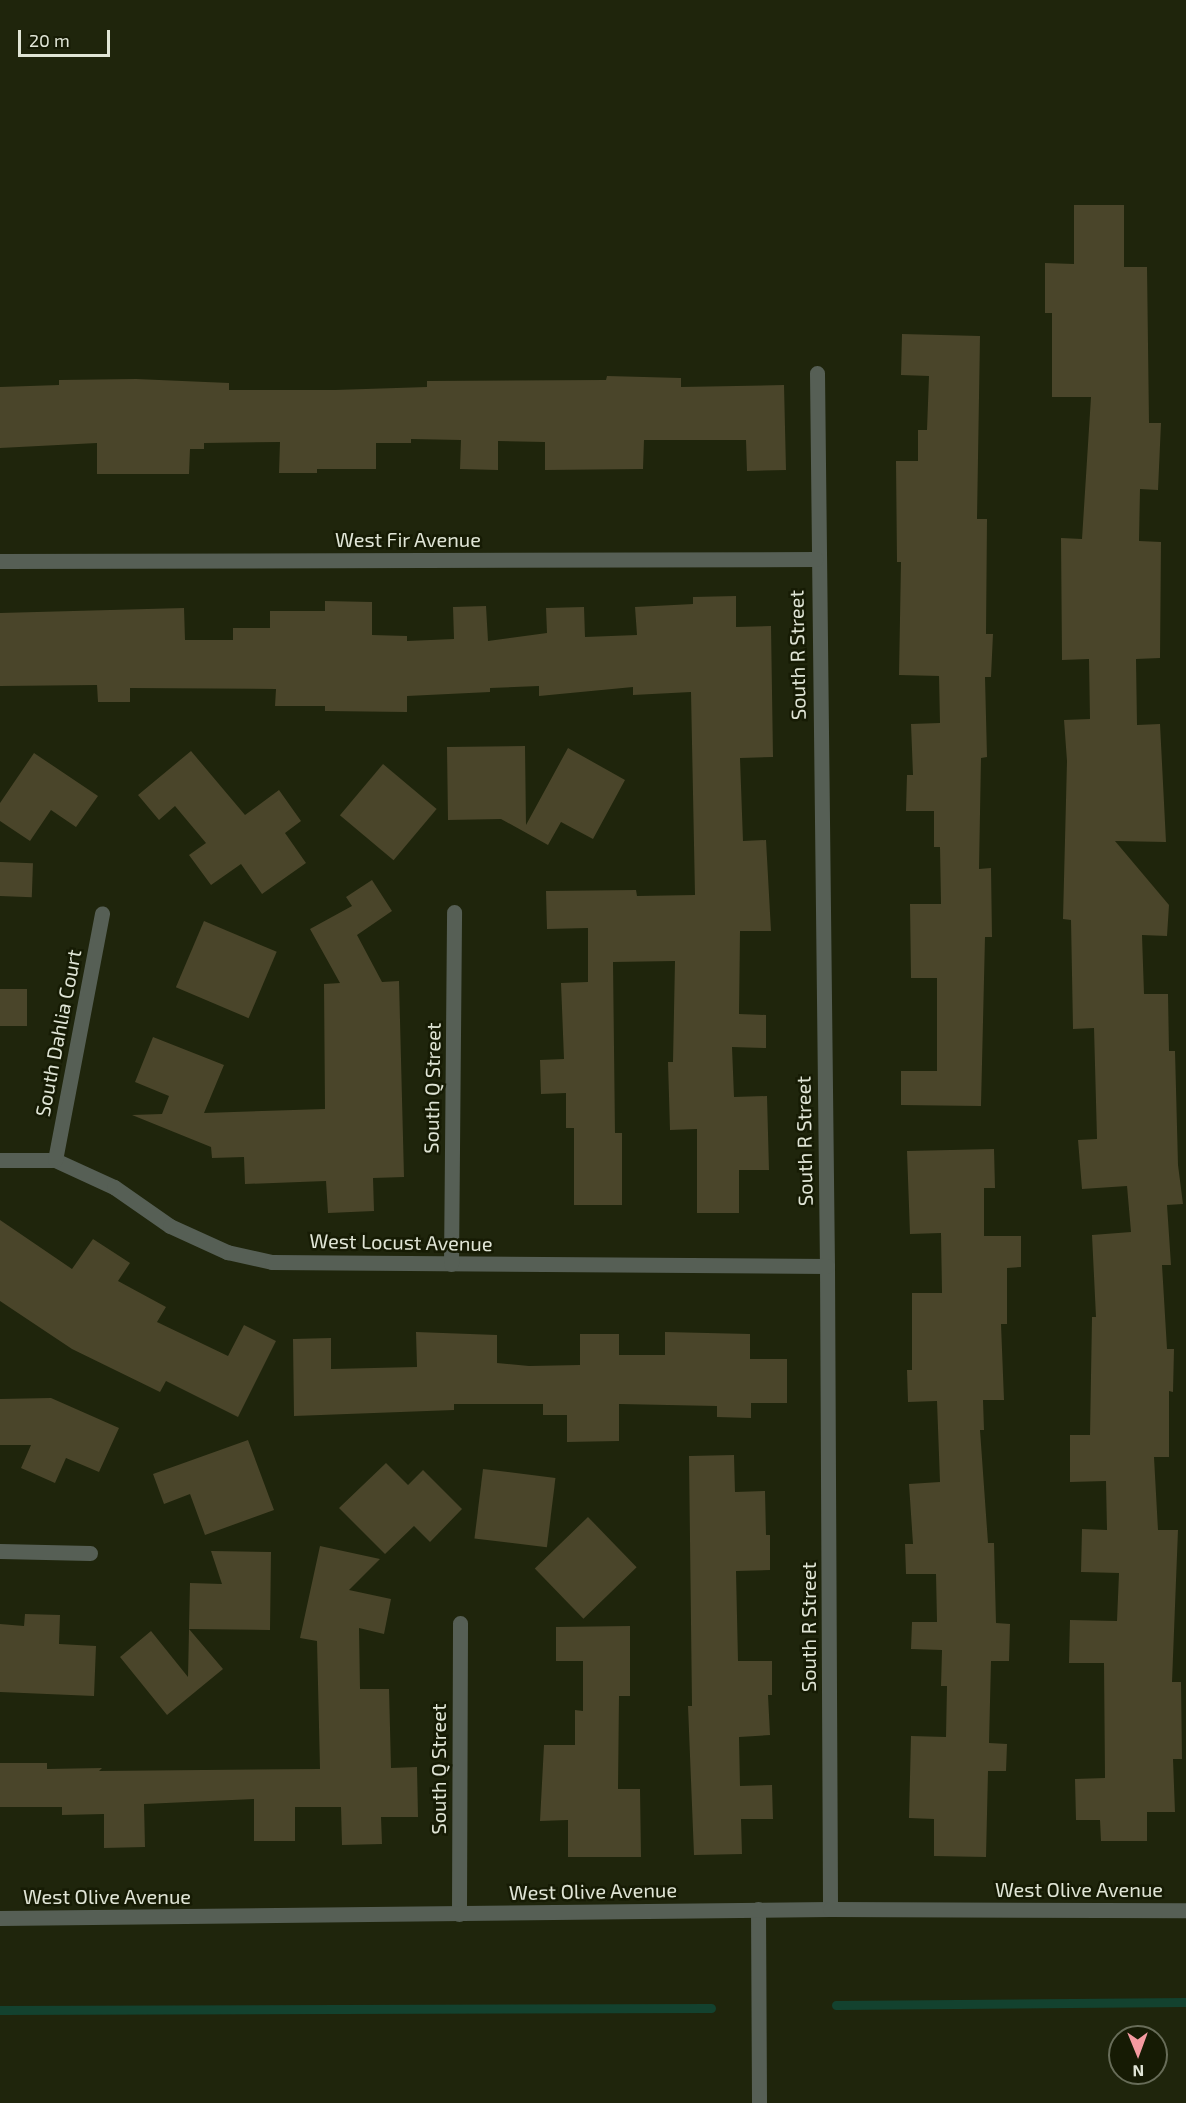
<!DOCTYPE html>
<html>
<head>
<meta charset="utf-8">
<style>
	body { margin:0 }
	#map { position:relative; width:1186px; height:2103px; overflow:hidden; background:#1f250c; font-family:"Exo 2",sans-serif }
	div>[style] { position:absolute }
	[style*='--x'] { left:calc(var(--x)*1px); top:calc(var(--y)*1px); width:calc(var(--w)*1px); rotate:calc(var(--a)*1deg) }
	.stream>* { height:9px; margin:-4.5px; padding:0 4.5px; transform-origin:4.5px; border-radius:4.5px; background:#13422f }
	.building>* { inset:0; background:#4a452a; transform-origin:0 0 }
	.minor>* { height:15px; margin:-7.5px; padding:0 7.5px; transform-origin:7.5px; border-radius:7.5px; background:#565f55 }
	.tertiary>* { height:15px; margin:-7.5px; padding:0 7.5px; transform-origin:7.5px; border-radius:7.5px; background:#565f55 }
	span { translate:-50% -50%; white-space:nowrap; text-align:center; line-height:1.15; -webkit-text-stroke:5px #161b04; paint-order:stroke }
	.street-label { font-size:20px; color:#e0e5d6 }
	.north { position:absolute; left:1108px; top:2025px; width:60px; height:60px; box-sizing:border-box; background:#161b04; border:2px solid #676c58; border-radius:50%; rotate:179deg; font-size:16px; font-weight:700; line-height:24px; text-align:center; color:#e0e5d6 }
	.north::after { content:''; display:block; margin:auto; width:21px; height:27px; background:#f49aa0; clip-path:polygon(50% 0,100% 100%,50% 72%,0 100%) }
	.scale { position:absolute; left:18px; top:30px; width:92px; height:27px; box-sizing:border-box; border:3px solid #e0e5d6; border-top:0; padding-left:8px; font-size:18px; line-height:21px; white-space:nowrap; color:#e0e5d6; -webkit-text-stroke:4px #161b04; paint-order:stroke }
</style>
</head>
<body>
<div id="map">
	<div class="stream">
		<i style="--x:836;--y:2005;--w:350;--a:-0.5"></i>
		<i style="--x:0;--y:2010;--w:711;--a:-0.16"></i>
	</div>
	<div class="building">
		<i style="clip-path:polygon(1074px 205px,1124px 205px,1124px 267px,1147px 267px,1149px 423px,1161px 423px,1158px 490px,1140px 489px,1139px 541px,1161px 542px,1160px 658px,1136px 659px,1137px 725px,1160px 724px,1166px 842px,1115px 841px,1169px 905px,1167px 936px,1142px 935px,1144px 994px,1168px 994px,1169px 1051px,1175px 1051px,1178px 1165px,1183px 1204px,1167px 1205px,1171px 1265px,1162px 1265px,1167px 1349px,1174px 1349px,1173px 1392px,1169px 1391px,1169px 1457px,1154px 1457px,1158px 1530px,1178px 1530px,1172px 1682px,1181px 1682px,1182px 1759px,1173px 1759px,1175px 1812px,1147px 1812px,1147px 1841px,1101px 1841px,1100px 1820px,1076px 1820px,1075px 1779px,1105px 1778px,1104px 1663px,1069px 1663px,1070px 1620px,1117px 1621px,1119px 1573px,1081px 1572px,1082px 1529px,1107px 1530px,1106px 1481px,1070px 1482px,1070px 1435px,1090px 1435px,1092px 1317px,1096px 1317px,1092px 1235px,1131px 1232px,1127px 1186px,1082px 1189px,1078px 1140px,1097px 1139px,1094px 1028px,1073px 1029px,1071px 920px,1063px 919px,1067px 761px,1064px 720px,1090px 719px,1089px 659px,1062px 660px,1061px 538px,1082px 539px,1091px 397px,1052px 397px,1052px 313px,1045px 313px,1045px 263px,1074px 264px)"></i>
		<i style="clip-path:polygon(902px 334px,980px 336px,977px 519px,987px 519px,986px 634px,993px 634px,991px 677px,985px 677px,987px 757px,981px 758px,979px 869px,991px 868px,992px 937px,985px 937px,981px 1106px,901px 1105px,901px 1071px,937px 1071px,937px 978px,911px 978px,910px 904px,941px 904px,940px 847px,934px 847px,934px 811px,906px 811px,907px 775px,913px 775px,911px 724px,940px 723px,939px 676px,899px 675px,901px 562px,897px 562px,896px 461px,918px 461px,918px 430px,927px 430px,929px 376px,901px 375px)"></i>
		<i style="clip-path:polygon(607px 376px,681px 378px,681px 387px,784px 385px,786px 470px,747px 471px,746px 440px,644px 440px,643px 469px,545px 470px,545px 442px,498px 441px,498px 470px,460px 469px,461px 440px,411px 439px,411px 443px,376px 443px,376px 469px,317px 469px,317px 473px,279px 473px,280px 442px,204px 443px,204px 449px,190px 449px,189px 474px,97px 474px,97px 443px,0 448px,0 387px,59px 385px,59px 380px,136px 379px,229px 383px,229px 390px,335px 390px,427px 387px,427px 381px,606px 380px)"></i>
		<i style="clip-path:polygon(736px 596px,736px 627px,771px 626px,773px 757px,740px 758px,743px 841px,766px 840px,771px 931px,740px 931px,739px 1014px,766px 1015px,766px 1048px,732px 1047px,734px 1097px,767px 1096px,769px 1170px,739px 1170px,739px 1213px,697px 1213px,697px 1129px,670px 1130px,668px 1062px,673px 1062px,675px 961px,613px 962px,615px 1133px,622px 1133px,622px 1205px,574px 1205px,574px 1128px,566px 1128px,566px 1093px,541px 1094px,540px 1060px,564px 1059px,561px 983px,588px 982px,588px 928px,547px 929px,546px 891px,636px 890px,637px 896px,695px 895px,691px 692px,633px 695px,633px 687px,539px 696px,539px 686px,490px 688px,490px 692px,407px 696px,407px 712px,325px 711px,325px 706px,275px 706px,276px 689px,130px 688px,130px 702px,98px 702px,97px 685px,0 686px,0 613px,184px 608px,185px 640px,233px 640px,233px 628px,270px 628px,270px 611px,325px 611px,325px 601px,372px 602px,372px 635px,407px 636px,407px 641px,454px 639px,453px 607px,486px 606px,488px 641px,547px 633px,546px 608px,584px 607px,585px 637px,637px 635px,635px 607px,693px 604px,693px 597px)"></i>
		<i style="clip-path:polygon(525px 746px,526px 825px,568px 748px,625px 780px,593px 839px,561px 822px,548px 845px,501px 819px,448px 820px,447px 747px)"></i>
		<i style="clip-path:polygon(191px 751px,245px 815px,279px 790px,301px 821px,285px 833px,306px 863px,262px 894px,241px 864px,211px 885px,189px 855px,206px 843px,175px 806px,159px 820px,138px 795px)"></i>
		<i style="clip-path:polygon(34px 753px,98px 796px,76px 827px,51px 810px,30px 841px,0 821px,0 803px)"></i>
		<i style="left:383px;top:764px;width:70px;height:67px;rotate:40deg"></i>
		<i style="left:0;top:862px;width:33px;height:34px;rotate:2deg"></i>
		<i style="clip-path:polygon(372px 880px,392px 911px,357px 935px,382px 982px,399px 981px,404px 1177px,373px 1178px,374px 1211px,328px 1213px,326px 1181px,245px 1184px,244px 1157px,212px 1158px,211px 1147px,132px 1115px,162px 1114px,169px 1096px,135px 1082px,153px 1037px,224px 1065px,204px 1113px,325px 1109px,324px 984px,340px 983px,310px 929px,352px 906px,346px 897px)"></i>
		<i style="left:204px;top:921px;width:79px;height:72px;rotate:23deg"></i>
		<i style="left:0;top:989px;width:27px;height:37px"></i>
		<i style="clip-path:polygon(994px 1149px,995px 1188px,984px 1188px,984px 1236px,1021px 1236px,1021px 1267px,1007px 1268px,1007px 1324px,1001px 1324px,1004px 1400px,983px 1400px,984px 1430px,980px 1430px,988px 1543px,994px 1543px,996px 1623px,1010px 1624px,1009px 1661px,991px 1661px,989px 1743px,1007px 1744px,1006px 1771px,988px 1771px,986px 1857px,934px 1856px,934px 1819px,909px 1818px,911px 1736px,946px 1737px,947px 1686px,941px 1686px,942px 1650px,911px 1649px,912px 1622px,937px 1622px,936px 1574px,906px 1574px,905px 1544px,913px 1544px,909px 1484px,940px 1482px,937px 1401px,908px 1402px,907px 1370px,912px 1370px,912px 1293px,942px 1293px,941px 1233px,910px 1234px,907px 1151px)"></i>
		<i style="clip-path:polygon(0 1220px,72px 1269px,93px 1239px,130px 1263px,118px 1281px,166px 1307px,157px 1322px,228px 1356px,244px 1325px,276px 1341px,238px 1417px,166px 1381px,160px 1392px,72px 1349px,0 1301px)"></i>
		<i style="clip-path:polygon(416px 1332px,497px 1335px,497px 1363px,529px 1366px,580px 1365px,580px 1334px,619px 1334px,619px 1355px,665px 1355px,665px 1332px,750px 1334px,750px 1359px,787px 1359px,787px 1403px,751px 1403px,751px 1418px,717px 1417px,717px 1406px,619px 1404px,619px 1441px,567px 1442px,567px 1415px,543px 1415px,543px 1404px,454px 1404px,454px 1410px,294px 1416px,293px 1339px,331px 1338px,331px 1369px,417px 1367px)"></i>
		<i style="clip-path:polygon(51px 1398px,119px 1428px,99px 1472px,66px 1458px,55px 1483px,21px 1468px,31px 1445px,0 1445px,0 1399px)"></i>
		<i style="clip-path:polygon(248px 1440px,274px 1510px,205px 1535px,190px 1494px,164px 1504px,153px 1474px)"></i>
		<i style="clip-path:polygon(734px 1455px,735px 1492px,765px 1491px,766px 1535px,770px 1535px,770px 1570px,736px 1571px,738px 1661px,772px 1661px,772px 1695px,768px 1695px,770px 1735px,739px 1737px,740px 1786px,772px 1785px,773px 1819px,741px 1819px,742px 1854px,694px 1855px,688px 1706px,692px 1706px,689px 1456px)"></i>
		<i style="clip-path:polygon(386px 1463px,408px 1485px,423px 1470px,462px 1509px,430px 1542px,414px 1526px,385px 1554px,339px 1508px)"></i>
		<i style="left:483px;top:1469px;width:73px;height:70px;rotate:7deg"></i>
		<i style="left:588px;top:1517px;width:70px;height:74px;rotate:46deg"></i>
		<i style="clip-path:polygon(320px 1546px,380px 1559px,349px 1590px,391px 1599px,384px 1634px,359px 1628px,360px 1689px,389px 1689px,391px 1768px,417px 1767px,418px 1817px,381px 1817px,382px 1844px,342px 1845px,341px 1807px,295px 1807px,295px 1841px,254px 1841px,254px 1799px,144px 1804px,145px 1847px,104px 1848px,104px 1814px,62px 1815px,62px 1807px,0 1807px,0 1763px,47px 1763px,47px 1769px,102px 1768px,99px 1771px,320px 1769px,317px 1641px,300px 1638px)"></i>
		<i style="clip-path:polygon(211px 1551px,271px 1552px,270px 1630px,189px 1629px,190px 1583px,222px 1584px)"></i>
		<i style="clip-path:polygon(25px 1614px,60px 1615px,59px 1644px,96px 1646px,94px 1696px,0 1692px,0 1624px,24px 1626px)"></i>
		<i style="clip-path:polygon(630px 1626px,630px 1696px,619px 1696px,618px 1789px,640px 1789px,641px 1857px,568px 1857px,568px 1820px,540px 1821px,544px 1745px,575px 1745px,575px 1710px,583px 1711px,583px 1661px,556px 1661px,556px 1627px)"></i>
		<i style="clip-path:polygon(189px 1629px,223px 1669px,167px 1715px,120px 1657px,151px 1631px,188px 1677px)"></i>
	</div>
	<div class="minor">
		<i style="--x:817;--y:373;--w:893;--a:89.36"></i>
		<i style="--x:827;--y:1266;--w:643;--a:89.73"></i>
		<i style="--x:0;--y:561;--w:816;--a:-0.14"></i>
		<i style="--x:0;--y:1160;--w:55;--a:0"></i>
		<i style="--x:55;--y:1160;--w:65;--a:24.6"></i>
		<i style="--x:114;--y:1187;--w:68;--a:34.9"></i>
		<i style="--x:170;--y:1226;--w:63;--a:24.5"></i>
		<i style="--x:227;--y:1252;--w:46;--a:12.5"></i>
		<i style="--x:272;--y:1262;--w:555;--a:0.41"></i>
		<i style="--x:55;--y:1160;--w:251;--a:-79.2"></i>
		<i style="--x:451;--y:1264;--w:352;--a:-89.5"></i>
		<i style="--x:0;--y:1551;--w:90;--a:1.3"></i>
		<i style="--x:758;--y:1909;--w:194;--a:89.7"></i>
		<i style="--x:459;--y:1914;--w:291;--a:-89.8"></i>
	</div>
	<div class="tertiary">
		<i style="--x:0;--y:1918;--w:830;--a:-0.62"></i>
		<i style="--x:830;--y:1909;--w:356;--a:0.2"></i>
	</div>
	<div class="street-label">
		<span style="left:408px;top:539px">West Fir Avenue</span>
		<span style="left:797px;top:655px;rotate:-91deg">South R Street</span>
		<span style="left:58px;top:1033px;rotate:-79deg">South Dahlia Court</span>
		<span style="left:432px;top:1088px;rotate:-89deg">South Q Street</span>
		<span style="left:804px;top:1141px;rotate:-91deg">South R Street</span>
		<span style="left:401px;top:1242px;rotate:1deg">West Locust Avenue</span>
		<span style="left:808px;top:1627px;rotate:-90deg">South R Street</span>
		<span style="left:438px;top:1769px;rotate:-90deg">South Q Street</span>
		<span style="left:1079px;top:1889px">West Olive Avenue</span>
		<span style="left:593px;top:1891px;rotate:-1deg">West Olive Avenue</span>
		<span style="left:107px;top:1896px">West Olive Avenue</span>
	</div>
	<div class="north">N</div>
	<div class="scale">20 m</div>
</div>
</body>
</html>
